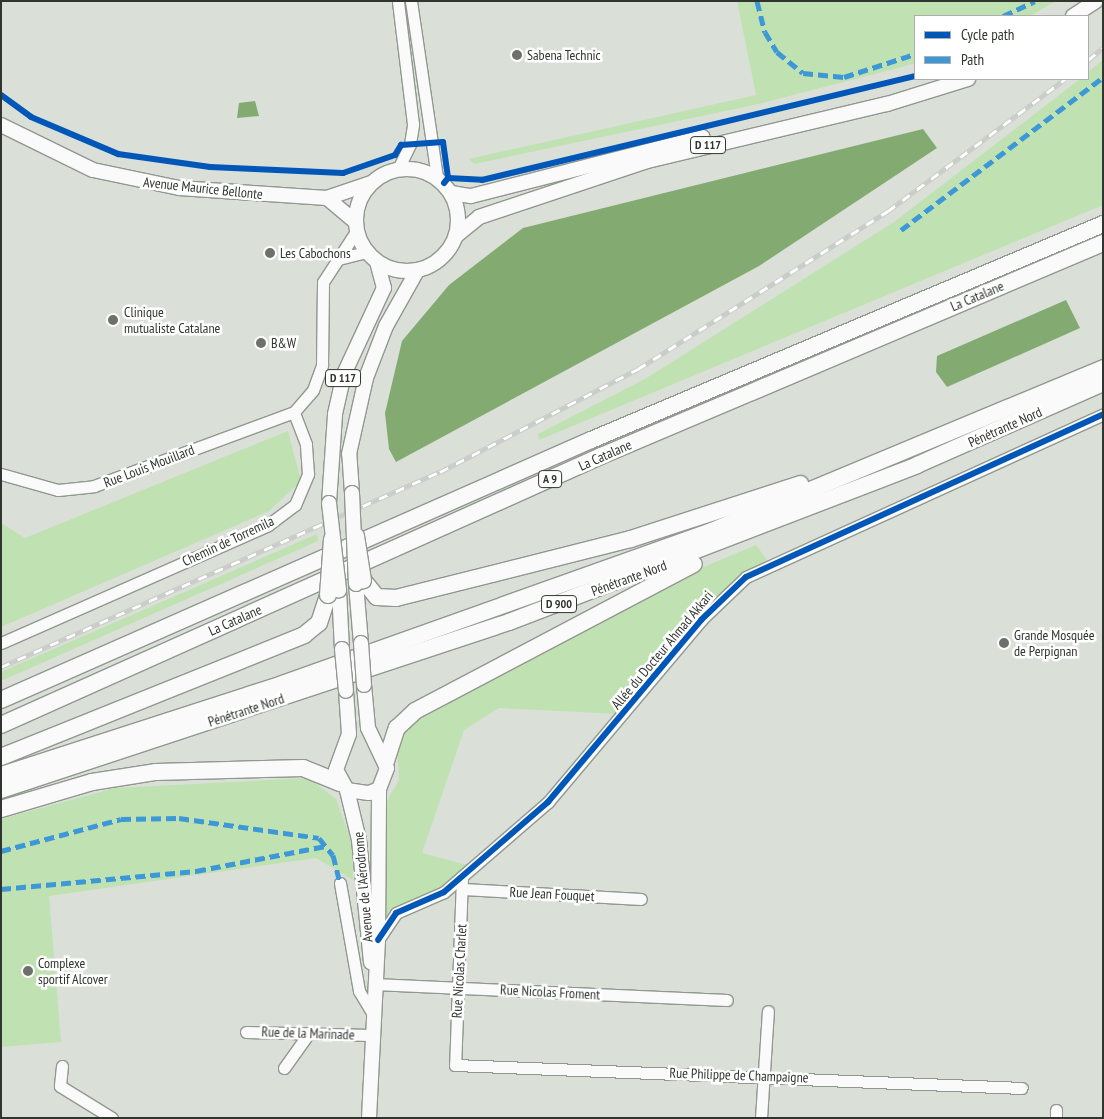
<!DOCTYPE html>
<html>
<head>
<meta charset="utf-8">
<style>
	body { margin:0 }
	#map { position:relative; width:1104px; height:1119px; overflow:hidden; background:#dae0d8; font-family:"PT Sans Narrow",sans-serif }
	div>[style] { position:absolute }
	[style*='--x'] { left:calc(var(--x)*1px); top:calc(var(--y)*1px); width:calc(var(--w)*1px); rotate:calc(var(--a)*1deg) }
	.green>* { inset:0; background:#c0e1b1 }
	.water>* { inset:0; background:#83aa70 }
	.roads { filter:drop-shadow(1px 0 #929791) drop-shadow(-1px 0 #929791) drop-shadow(0 1px #929791) drop-shadow(0 -1px #929791) }
	.minor>* { height:11px; margin:-5.5px; padding:0 5.5px; transform-origin:5.5px; border-radius:5.5px; background:#f9faf9 }
	.major>* { height:14px; margin:-7px; padding:0 7px; transform-origin:7px; border-radius:7px; background:#f9faf9 }
	.major>.ring { margin:-7px; padding:0; box-sizing:content-box; background:none; border:14px solid #f9faf9; border-radius:50% }
	.highway>* { height:16px; margin:-8px; padding:0 8px; transform-origin:8px; border-radius:8px; background:#f9faf9 }
	.rail>* { height:5px; margin-top:-2.5px; transform-origin:0; background:repeating-linear-gradient(90deg,#fff 0 9px,#caccc9 0 18px); box-sizing:border-box; border-block:1px solid #caccc9 }
	.bridges { filter:drop-shadow(1px 0 #929791) drop-shadow(-1px 0 #929791) drop-shadow(0 1px #929791) drop-shadow(0 -1px #929791) }
	.major-bridge>* { height:14px; margin:-7px; padding:0 7px; transform-origin:7px; border-radius:7px; background:#f9faf9 }
	.highway-bridge>* { height:16px; margin:-8px; padding:0 8px; transform-origin:8px; border-radius:8px; background:#f9faf9 }
	.quiet>* { height:5px; margin-top:-2.5px; transform-origin:0; background:repeating-linear-gradient(90deg,#3d98d7 0 10px,transparent 0 15px) }
	.cycleway>* { height:6px; margin:-3px; padding:0 3px; transform-origin:3px; border-radius:3px; background:#0057b8 }
	.dots>* { width:14px; height:14px; translate:-50% -50%; box-sizing:border-box; border:2px solid #fff; border-radius:50% }
	span { translate:-50% -50%; white-space:nowrap; text-align:center; line-height:1.15; -webkit-text-stroke:5px #fff; paint-order:stroke }
	.shield-label span { padding:1px 4px; background:#fff; border:1px solid; border-radius:4px; -webkit-text-stroke-width:0 }
	.shield-label { font-size:12px; color:#31352f; font-weight:700 }
	.poi-label { font-size:14px; color:#31352f }
	.left { translate:0 -50%; text-align:left }
	.street-label { font-size:14px; color:#31352f }
	.frame { position:absolute; inset:0; border:2px solid #31352f; pointer-events:none }
	.legend { position:absolute; left:914px; top:15px; width:175px; height:65px; box-sizing:border-box; background:#fff; border:1px solid #adaeac; margin:0; padding:6px 9px; list-style:none; font-size:15px; color:#31352f }
	.legend li { display:flex; align-items:center; gap:10px; height:25px }
	.legend b { width:25px; border:1px solid #adaeac }
</style>
</head>
<body>
<div id="map">
	<div class="green">
		<i style="clip-path:polygon(737px 1px,1056px 1px,1030px 16px,915px 16px,915px 63px,902px 67px,754px 105px,474px 164px,469px 159px,756px 95px)"></i>
		<i style="clip-path:polygon(1103px 60px,1103px 205px,539px 440px,538px 434px,645px 379px,894px 222px,1080px 79px,1088px 79px,1088px 72px)"></i>
		<i style="clip-path:polygon(288px 431px,301px 481px,269px 511px,1px 627px,1px 523px,25px 538px)"></i>
		<i style="clip-path:polygon(317px 534px,318px 541px,1px 681px,1px 672px)"></i>
		<i style="clip-path:polygon(756px 545px,767px 560px,743px 573px,619px 714px,499px 708px,464px 730px,422px 853px,467px 865px,442px 889px,393px 910px,382px 922px,385px 804px,399px 780px,397px 743px,405px 730px,418px 716px,663px 584px)"></i>
		<i style="clip-path:polygon(308px 778px,336px 799px,352px 843px,353px 880px,316px 858px,49px 896px,61px 1042px,1px 1047px,1px 819px,115px 788px)"></i>
	</div>
	<div class="water">
		<i style="clip-path:polygon(255px 101px,259px 116px,237px 118px,239px 103px)"></i>
		<i style="clip-path:polygon(923px 129px,937px 148px,759px 266px,396px 462px,389px 449px,385px 413px,402px 341px,449px 285px,523px 228px)"></i>
		<i style="clip-path:polygon(1066px 300px,1080px 328px,947px 387px,936px 372px,937px 356px)"></i>
	</div>
	<div class="roads">
		<div class="minor">
			<i style="--x:411;--y:1;--w:179;--a:81.6"></i>
			<i style="--x:398;--y:169;--w:28;--a:-64"></i>
			<i style="--x:410;--y:144;--w:20;--a:-81"></i>
			<i style="--x:413;--y:124;--w:124;--a:-97"></i>
			<i style="--x:338;--y:259;--w:29;--a:-14"></i>
			<i style="--x:1;--y:474;--w:59;--a:15.7"></i>
			<i style="--x:58;--y:490;--w:36;--a:-6"></i>
			<i style="--x:94;--y:486;--w:213;--a:-20.3"></i>
			<i style="--x:294;--y:412;--w:29;--a:-49"></i>
			<i style="--x:313;--y:390;--w:27;--a:-70"></i>
			<i style="--x:322;--y:365;--w:83;--a:-89.3"></i>
			<i style="--x:323;--y:282;--w:62;--a:-56.8"></i>
			<i style="--x:1;--y:643;--w:292;--a:-23.8"></i>
			<i style="--x:268;--y:525;--w:34;--a:-37"></i>
			<i style="--x:295;--y:505;--w:34;--a:-67"></i>
			<i style="--x:308;--y:474;--w:30;--a:-94"></i>
			<i style="--x:306;--y:444;--w:34;--a:-111"></i>
			<i style="--x:462;--y:878;--w:187;--a:92.1"></i>
			<i style="--x:455;--y:1065;--w:567;--a:2.32"></i>
			<i style="--x:340;--y:883;--w:110;--a:80"></i>
			<i style="--x:359;--y:991;--w:26;--a:59"></i>
			<i style="--x:463;--y:889;--w:178;--a:3.2"></i>
			<i style="--x:378;--y:940;--w:32;--a:-56"></i>
			<i style="--x:396;--y:913;--w:52;--a:-23.6"></i>
			<i style="--x:444;--y:892;--w:138;--a:-40.9"></i>
			<i style="--x:548;--y:802;--w:238;--a:-49.9"></i>
			<i style="--x:701;--y:620;--w:62;--a:-43.7"></i>
			<i style="--x:746;--y:577;--w:392;--a:-24.5"></i>
			<i style="--x:374;--y:984;--w:353;--a:2.6"></i>
			<i style="--x:246;--y:1032;--w:125;--a:1.4"></i>
			<i style="--x:62;--y:1066;--w:20;--a:96"></i>
			<i style="--x:60;--y:1086;--w:61;--a:31.6"></i>
			<i style="--x:284;--y:1068;--w:43;--a:-54.5"></i>
			<i style="--x:761;--y:1118;--w:107;--a:-86.3"></i>
			<i style="--x:1056;--y:1118;--w:8;--a:-90"></i>
		</div>
		<div class="major">
			<i style="--x:1073;--y:16;--w:27;--a:-33"></i>
			<i style="--x:1;--y:125;--w:102;--a:26.1"></i>
			<i style="--x:93;--y:170;--w:88;--a:11.8"></i>
			<i style="--x:179;--y:188;--w:148;--a:3.9"></i>
			<i style="--x:327;--y:198;--w:46;--a:-18.8"></i>
			<i class="ring" style="left:356px;top:169px;width:88px;height:88px"></i>
			<i style="--x:451;--y:193;--w:20;--a:9"></i>
			<i style="--x:471;--y:196;--w:239;--a:-14.3"></i>
			<i style="--x:327;--y:198;--w:38;--a:40"></i>
			<i style="--x:457;--y:235;--w:28;--a:-39"></i>
			<i style="--x:479;--y:217;--w:177;--a:-18.4"></i>
			<i style="--x:647;--y:161;--w:247;--a:-13.4"></i>
			<i style="--x:887;--y:104;--w:85;--a:-17.2"></i>
			<i style="--x:352;--y:493;--w:39;--a:-94"></i>
			<i style="--x:349;--y:454;--w:78;--a:-77.4"></i>
			<i style="--x:366;--y:378;--w:56;--a:-69"></i>
			<i style="--x:386;--y:326;--w:63;--a:-60.6"></i>
			<i style="--x:329;--y:503;--w:89;--a:-86.1"></i>
			<i style="--x:335;--y:414;--w:41;--a:-77.3"></i>
			<i style="--x:344;--y:374;--w:95;--a:-65.1"></i>
			<i style="--x:384;--y:288;--w:27;--a:-105"></i>
			<i style="--x:356;--y:584;--w:59;--a:85.2"></i>
			<i style="--x:339;--y:590;--w:59;--a:87.1"></i>
			<i style="--x:346;--y:691;--w:43;--a:86"></i>
			<i style="--x:349;--y:734;--w:38;--a:110"></i>
			<i style="--x:336;--y:770;--w:23;--a:61"></i>
			<i style="--x:347;--y:790;--w:22;--a:8"></i>
			<i style="--x:369;--y:793;--w:11;--a:-22"></i>
			<i style="--x:379;--y:789;--w:22;--a:-69"></i>
			<i style="--x:387;--y:768;--w:44;--a:-115.4"></i>
			<i style="--x:368;--y:728;--w:43;--a:-95.3"></i>
			<i style="--x:347;--y:790;--w:51;--a:76.5"></i>
			<i style="--x:359;--y:840;--w:123;--a:84.4"></i>
			<i style="--x:369;--y:1118;--w:178;--a:-87.1"></i>
			<i style="--x:378;--y:940;--w:151;--a:-89.6"></i>
		</div>
		<div class="highway">
			<i style="--x:363;--y:580;--w:22;--a:51"></i>
			<i style="--x:377;--y:597;--w:19;--a:3"></i>
			<i style="--x:396;--y:598;--w:242;--a:-14.1"></i>
			<i style="--x:631;--y:539;--w:178;--a:-18"></i>
			<i style="--x:1;--y:700;--w:645;--a:-23.78"></i>
			<i style="--x:591;--y:440;--w:556;--a:-22.87"></i>
			<i style="--x:1;--y:725;--w:658;--a:-24.15"></i>
			<i style="--x:601;--y:456;--w:545;--a:-22.99"></i>
			<i style="--x:1;--y:757;--w:327;--a:-21.9"></i>
			<i style="--x:304;--y:635;--w:19;--a:-39"></i>
			<i style="--x:319;--y:623;--w:29;--a:-72"></i>
			<i style="--x:386;--y:761;--w:35;--a:-72"></i>
			<i style="--x:397;--y:728;--w:25;--a:-43"></i>
			<i style="--x:415;--y:711;--w:315;--a:-27.8"></i>
			<i style="--x:1;--y:775;--w:295;--a:-17.9"></i>
			<i style="--x:282;--y:684;--w:456;--a:-19.6"></i>
			<i style="--x:712;--y:531;--w:424;--a:-22.6"></i>
			<i style="--x:1;--y:790;--w:535;--a:-18.3"></i>
			<i style="--x:509;--y:622;--w:437;--a:-21"></i>
			<i style="--x:917;--y:465;--w:203;--a:-23.8"></i>
			<i style="--x:1;--y:809;--w:95;--a:-16.5"></i>
			<i style="--x:92;--y:782;--w:65;--a:-8.9"></i>
			<i style="--x:156;--y:772;--w:147;--a:-1.6"></i>
			<i style="--x:303;--y:768;--w:40;--a:22"></i>
		</div>
	</div>
	<div class="rail">
		<i style="--x:1088;--y:60;--w:19;--a:-39"></i>
		<i style="--x:1;--y:667;--w:480;--a:-24"></i>
		<i style="--x:440;--y:472;--w:223;--a:-27.5"></i>
		<i style="--x:638;--y:369;--w:296;--a:-32.3"></i>
		<i style="--x:888;--y:211;--w:221;--a:-36.7"></i>
	</div>
	<div class="bridges">
		<div class="major-bridge">
			<i style="--x:352;--y:493;--w:91;--a:87.5"></i>
			<i style="--x:329;--y:503;--w:88;--a:83.4"></i>
			<i style="--x:361;--y:643;--w:42;--a:85.9"></i>
			<i style="--x:342;--y:649;--w:42;--a:84.6"></i>
		</div>
		<div class="highway-bridge">
			<i style="--x:356;--y:536;--w:45;--a:81"></i>
			<i style="--x:328;--y:595;--w:56;--a:-85.9"></i>
		</div>
	</div>
	<div class="quiet">
		<i style="--x:757;--y:1;--w:32;--a:76"></i>
		<i style="--x:765;--y:32;--w:23;--a:59"></i>
		<i style="--x:777;--y:52;--w:33;--a:39"></i>
		<i style="--x:803;--y:73;--w:41;--a:5.6"></i>
		<i style="--x:844;--y:77;--w:75;--a:-17.9"></i>
		<i style="--x:1003;--y:16;--w:35;--a:-25"></i>
		<i style="--x:901;--y:230;--w:253;--a:-37.1"></i>
		<i style="--x:1;--y:851;--w:124;--a:-14.9"></i>
		<i style="--x:121;--y:819;--w:58;--a:-1"></i>
		<i style="--x:179;--y:818;--w:141;--a:8.1"></i>
		<i style="--x:319;--y:838;--w:22;--a:51"></i>
		<i style="--x:333;--y:855;--w:29;--a:76"></i>
		<i style="--x:1;--y:889;--w:196;--a:-5.3"></i>
		<i style="--x:196;--y:871;--w:132;--a:-10.9"></i>
	</div>
	<div class="cycleway">
		<i style="--x:1;--y:95;--w:37;--a:36"></i>
		<i style="--x:31;--y:117;--w:95;--a:23"></i>
		<i style="--x:118;--y:154;--w:93;--a:8"></i>
		<i style="--x:210;--y:167;--w:133;--a:2.6"></i>
		<i style="--x:343;--y:173;--w:55;--a:-19.1"></i>
		<i style="--x:395;--y:155;--w:12;--a:-59"></i>
		<i style="--x:401;--y:145;--w:42;--a:-4.1"></i>
		<i style="--x:443;--y:142;--w:36;--a:82"></i>
		<i style="--x:444;--y:183;--w:6;--a:-51"></i>
		<i style="--x:448;--y:178;--w:34;--a:3"></i>
		<i style="--x:482;--y:180;--w:445;--a:-13.5"></i>
		<i style="--x:378;--y:940;--w:32;--a:-56"></i>
		<i style="--x:396;--y:913;--w:52;--a:-23.6"></i>
		<i style="--x:444;--y:892;--w:138;--a:-40.9"></i>
		<i style="--x:548;--y:802;--w:238;--a:-49.9"></i>
		<i style="--x:701;--y:620;--w:62;--a:-43.7"></i>
		<i style="--x:746;--y:577;--w:392;--a:-24.5"></i>
	</div>
	<div class="dots">
		<i style="left:517px;top:55px;background:#6c716a"></i>
		<i style="left:270px;top:253px;background:#6c716a"></i>
		<i style="left:113px;top:320px;background:#6c716a"></i>
		<i style="left:261px;top:343px;background:#6c716a"></i>
		<i style="left:1004px;top:643px;background:#6c716a"></i>
		<i style="left:28px;top:971px;background:#6c716a"></i>
	</div>
	<div class="shield-label">
		<span style="left:708px;top:145px">D 117</span>
		<span style="left:343px;top:378px">D 117</span>
		<span style="left:550px;top:479px">A 9</span>
		<span style="left:559px;top:604px">D 900</span>
	</div>
	<div class="poi-label">
		<span class="left" style="left:527px;top:55px">Sabena Technic</span>
		<span class="left" style="left:280px;top:253px">Les Cabochons</span>
		<span class="left" style="left:124px;top:320px">Clinique<br>mutualiste Catalane</span>
		<span class="left" style="left:271px;top:343px">B&amp;W</span>
		<span class="left" style="left:1014px;top:643px">Grande Mosquée<br>de Perpignan</span>
		<span class="left" style="left:38px;top:971px">Complexe<br>sportif Alcover</span>
	</div>
	<div class="street-label">
		<span style="left:203px;top:188px;rotate:6deg">Avenue Maurice Bellonte</span>
		<span style="left:977px;top:296px;rotate:-23deg">La Catalane</span>
		<span style="left:1005px;top:427px;rotate:-24deg">Pénétrante Nord</span>
		<span style="left:605px;top:455px;rotate:-24deg">La Catalane</span>
		<span style="left:149px;top:466px;rotate:-21deg">Rue Louis Mouillard</span>
		<span style="left:228px;top:541px;rotate:-25deg">Chemin de Torremila</span>
		<span style="left:629px;top:578px;rotate:-20deg">Pénétrante Nord</span>
		<span style="left:235px;top:620px;rotate:-24deg">La Catalane</span>
		<span style="left:662px;top:650px;rotate:-50deg">Allée du Docteur Ahmad Akkari</span>
		<span style="left:246px;top:710px;rotate:-18deg">Pénétrante Nord</span>
		<span style="left:363px;top:887px;rotate:-95deg">Avenue de l'Aérodrome</span>
		<span style="left:552px;top:894px;rotate:3deg">Rue Jean Fouquet</span>
		<span style="left:459px;top:971px;rotate:-87deg">Rue Nicolas Charlet</span>
		<span style="left:550px;top:992px;rotate:3deg">Rue Nicolas Froment</span>
		<span style="left:308px;top:1033px;rotate:2deg">Rue de la Marinade</span>
		<span style="left:739px;top:1075px;rotate:2deg">Rue Philippe de Champaigne</span>
	</div>
	<div class="frame"></div>
	<ul class="legend">
	<li><b style="height:6px;background:#0057b8"></b>Cycle path</li>
	<li><b style="height:6px;background:#3d98d7"></b>Path</li>
	</ul>
</div>
</body>
</html>
